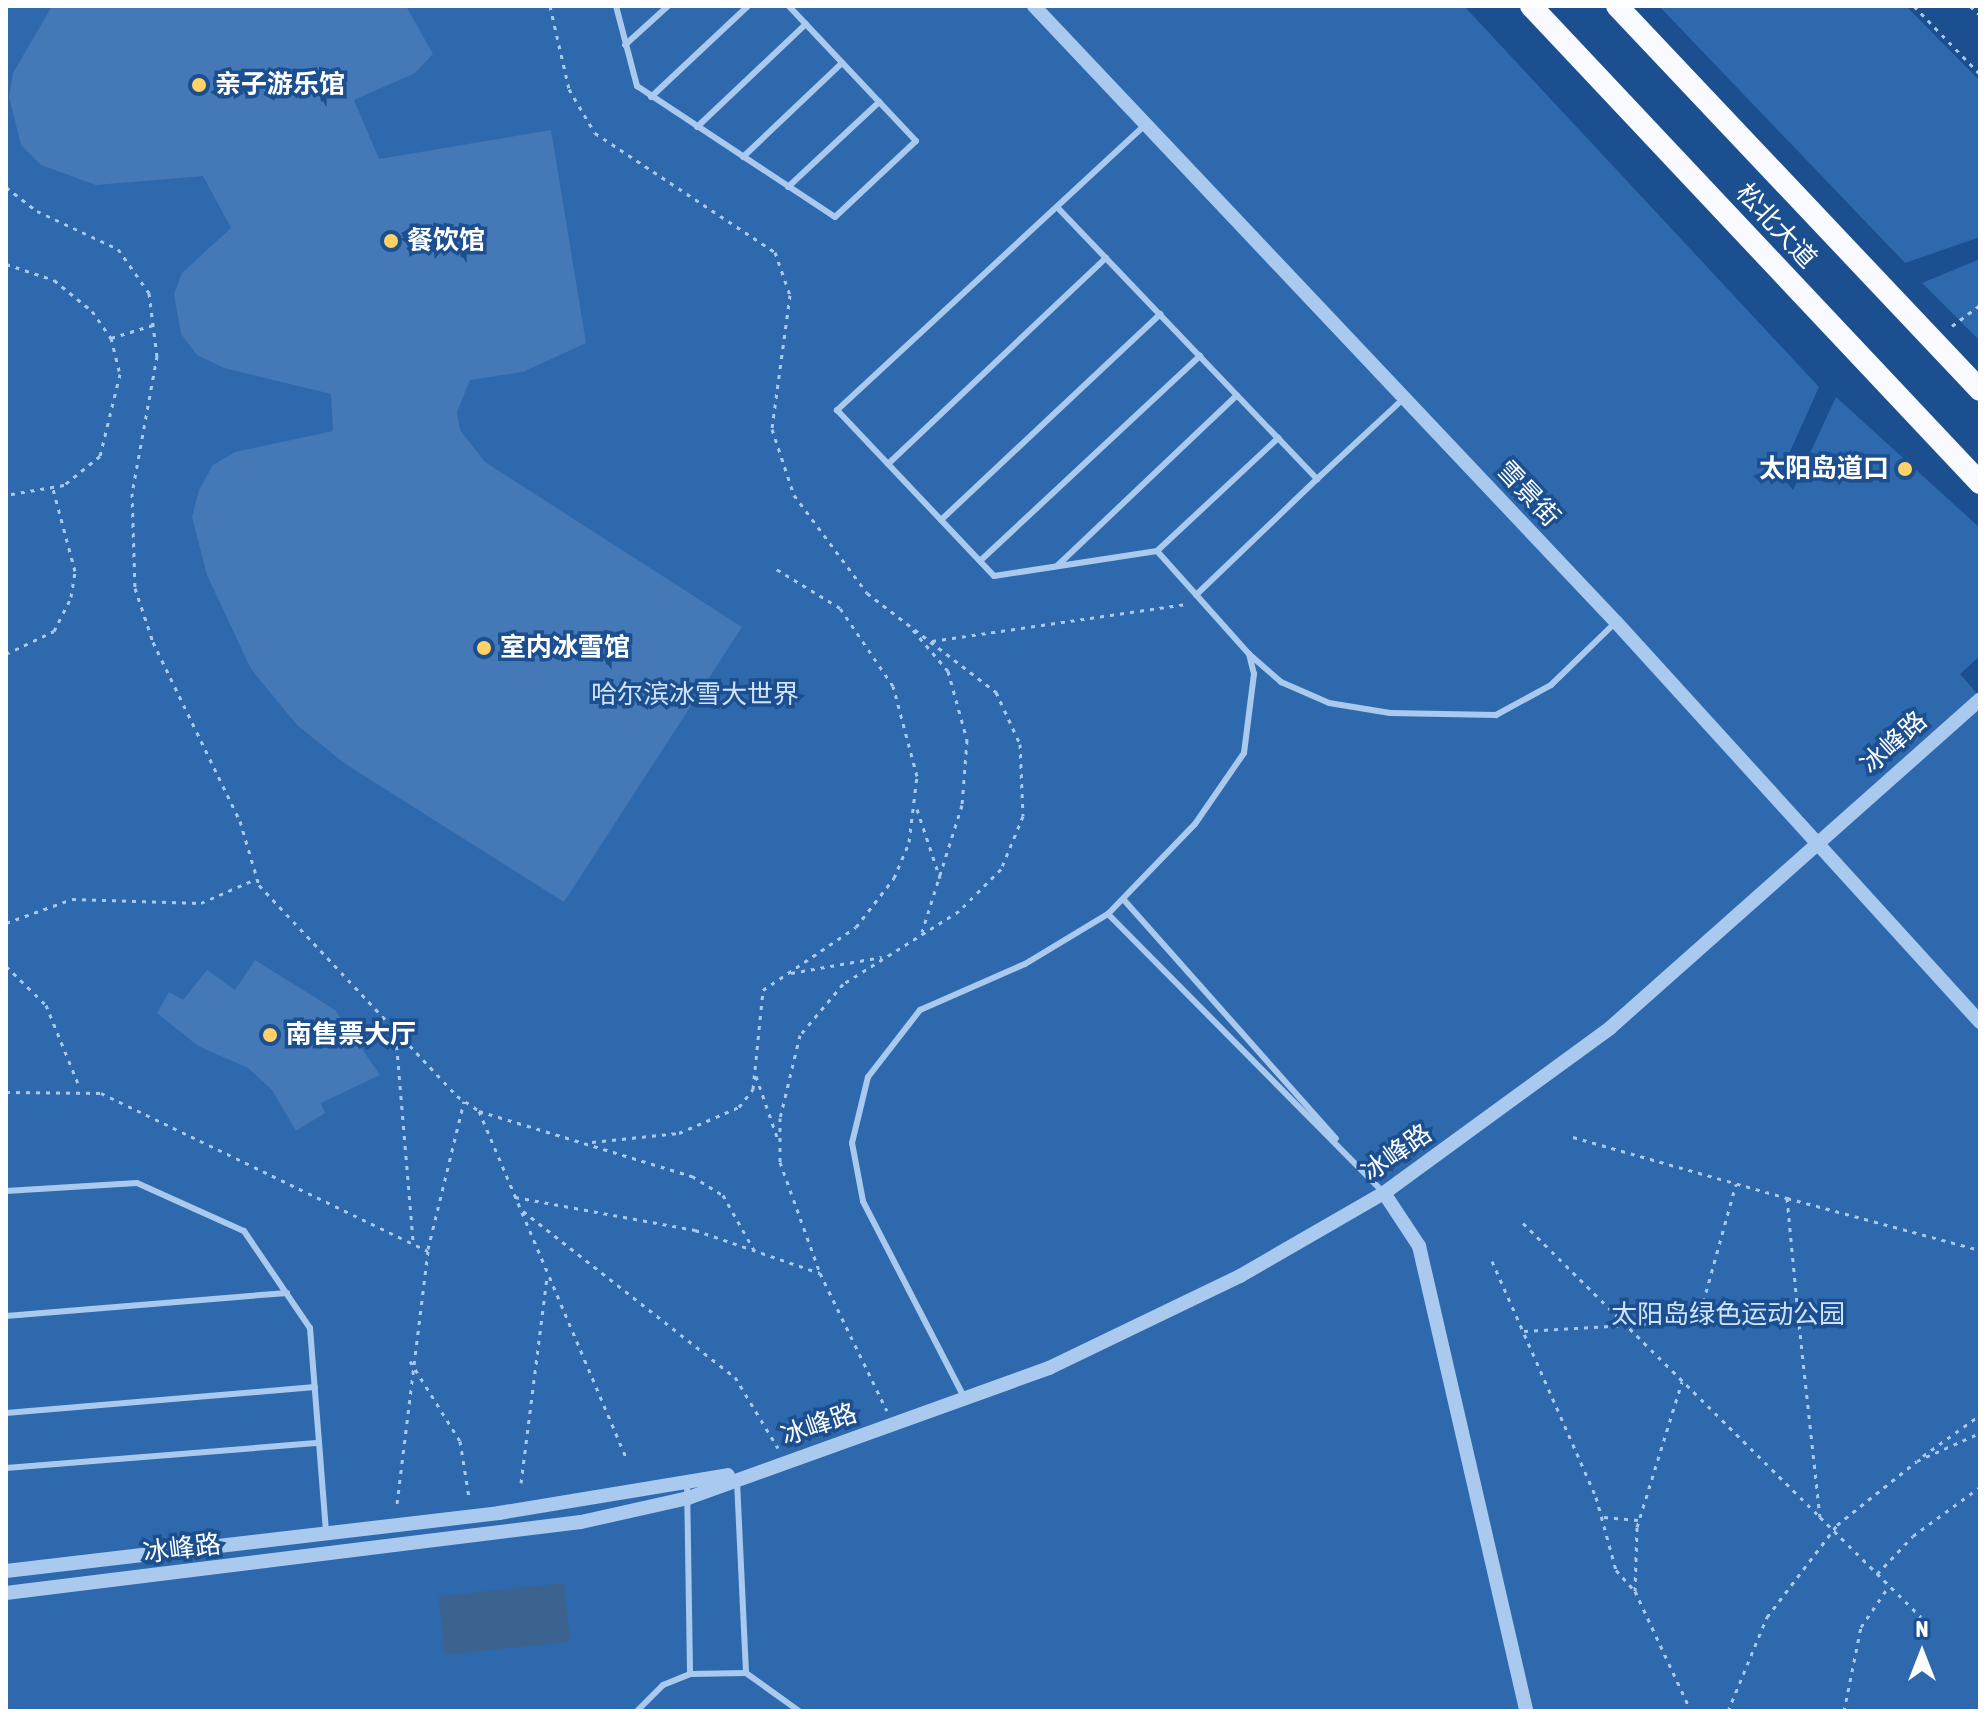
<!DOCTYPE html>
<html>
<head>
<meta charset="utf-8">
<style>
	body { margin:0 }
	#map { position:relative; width:1986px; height:1717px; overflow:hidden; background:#1b4f8f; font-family:"Asap Condensed","Noto Sans SC",sans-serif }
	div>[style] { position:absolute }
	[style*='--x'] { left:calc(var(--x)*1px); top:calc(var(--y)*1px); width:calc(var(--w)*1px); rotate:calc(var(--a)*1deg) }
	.green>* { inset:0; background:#2e69ad }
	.water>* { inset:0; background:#3c6290; transform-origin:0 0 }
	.building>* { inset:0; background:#4478b7 }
	.path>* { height:3px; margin-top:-1.5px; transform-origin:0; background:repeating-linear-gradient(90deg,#a9c9ee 0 4px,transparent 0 10px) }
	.service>* { height:6px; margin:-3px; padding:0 3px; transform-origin:3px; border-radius:3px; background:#a9c9ee }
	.tertiary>* { height:14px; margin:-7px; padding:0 7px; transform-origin:7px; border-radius:7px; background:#a9c9ee }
	.trunk>* { height:22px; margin:-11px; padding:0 11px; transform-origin:11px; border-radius:11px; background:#f8faff }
	.dots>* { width:22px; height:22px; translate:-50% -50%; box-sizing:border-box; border:4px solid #1b4f8f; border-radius:50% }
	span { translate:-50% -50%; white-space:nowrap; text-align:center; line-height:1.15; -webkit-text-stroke:7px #1b4f8f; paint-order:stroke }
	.poi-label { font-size:26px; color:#fff; font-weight:700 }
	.left { translate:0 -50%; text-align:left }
	.right { translate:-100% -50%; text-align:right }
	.street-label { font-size:26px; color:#fff }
	.park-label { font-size:26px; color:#cfe3fa }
	.frame { position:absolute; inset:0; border:8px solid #fff; pointer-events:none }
	.north { position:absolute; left:1882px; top:1613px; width:80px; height:80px; -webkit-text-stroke:6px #1b4f8f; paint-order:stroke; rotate:0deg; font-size:22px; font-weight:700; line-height:32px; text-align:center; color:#fff }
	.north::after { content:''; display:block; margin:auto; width:28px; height:36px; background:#fff; clip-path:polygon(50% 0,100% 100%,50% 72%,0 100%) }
</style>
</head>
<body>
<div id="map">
	<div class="green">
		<i style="clip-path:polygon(6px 6px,1464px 6px,1819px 387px,1780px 474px,1793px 490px,1836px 397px,1980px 528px,1980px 656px,1960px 674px,1980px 697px,1980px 1711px,6px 1711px)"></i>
		<i style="clip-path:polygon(1659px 6px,1906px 6px,1980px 81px,1980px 237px,1905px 263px)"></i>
		<i style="clip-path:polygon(1980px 259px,1980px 341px,1922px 283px)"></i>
	</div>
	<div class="water">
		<i style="left:564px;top:1583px;width:59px;height:126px;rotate:84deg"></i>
	</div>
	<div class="building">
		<i style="clip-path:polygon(52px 6px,406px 6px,433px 54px,415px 73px,354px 100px,379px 159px,551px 130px,586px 343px,523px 372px,470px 380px,457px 412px,460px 430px,485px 462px,742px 627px,564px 902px,344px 763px,297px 725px,251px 669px,207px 575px,192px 517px,199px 490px,213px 465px,235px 452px,333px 431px,331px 394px,224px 368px,197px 355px,181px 334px,174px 294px,182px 273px,231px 228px,203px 176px,96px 185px,41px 165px,21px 145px,9px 97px,13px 73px)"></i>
		<i style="clip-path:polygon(255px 960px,335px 1010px,380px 1075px,321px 1103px,325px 1113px,296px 1131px,272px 1090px,248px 1068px,198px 1046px,157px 1013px,169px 992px,183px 1000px,207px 970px,235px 990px)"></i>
	</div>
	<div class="path">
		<i style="--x:550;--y:6;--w:85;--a:77.1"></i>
		<i style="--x:569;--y:89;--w:51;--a:59.4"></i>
		<i style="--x:595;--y:133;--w:216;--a:33.5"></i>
		<i style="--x:775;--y:252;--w:46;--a:70.8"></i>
		<i style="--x:790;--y:295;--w:135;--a:97.7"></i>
		<i style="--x:772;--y:429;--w:70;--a:71.6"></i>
		<i style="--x:794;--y:495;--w:122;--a:53.3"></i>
		<i style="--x:867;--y:593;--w:163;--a:37.5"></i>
		<i style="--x:996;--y:692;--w:57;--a:65.2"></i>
		<i style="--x:1020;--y:744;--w:72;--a:87.6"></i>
		<i style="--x:1023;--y:816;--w:57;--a:112.5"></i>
		<i style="--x:1001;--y:869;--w:59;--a:135"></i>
		<i style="--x:959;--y:911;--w:137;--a:147.8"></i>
		<i style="--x:843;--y:984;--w:67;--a:130.1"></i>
		<i style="--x:800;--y:1035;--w:85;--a:103.5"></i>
		<i style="--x:780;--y:1118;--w:44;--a:90"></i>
		<i style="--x:780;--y:1162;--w:118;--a:70.2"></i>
		<i style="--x:1914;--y:6;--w:95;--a:45.9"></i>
		<i style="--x:1970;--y:6;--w:13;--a:42"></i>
		<i style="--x:6;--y:187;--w:39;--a:38"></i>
		<i style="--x:37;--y:211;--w:89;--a:25.1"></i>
		<i style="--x:118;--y:249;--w:54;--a:54.8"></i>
		<i style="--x:149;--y:293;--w:64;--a:82.8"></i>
		<i style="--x:157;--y:356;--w:139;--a:100.3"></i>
		<i style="--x:132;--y:493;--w:95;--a:88.2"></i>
		<i style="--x:135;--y:588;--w:57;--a:71.6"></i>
		<i style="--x:153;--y:642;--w:199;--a:64.1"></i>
		<i style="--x:240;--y:821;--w:67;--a:73.5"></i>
		<i style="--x:259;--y:885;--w:289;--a:46.8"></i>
		<i style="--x:457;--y:1096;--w:27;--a:34"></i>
		<i style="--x:479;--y:1111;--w:223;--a:17"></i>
		<i style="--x:692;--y:1176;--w:36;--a:32"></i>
		<i style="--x:723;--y:1195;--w:63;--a:60.6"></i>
		<i style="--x:6;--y:264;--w:51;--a:18.4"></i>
		<i style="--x:54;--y:280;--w:49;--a:39.2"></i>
		<i style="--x:92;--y:311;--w:33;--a:55"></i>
		<i style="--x:111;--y:338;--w:37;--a:76"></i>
		<i style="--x:120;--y:374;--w:84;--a:103.7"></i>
		<i style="--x:100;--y:456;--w:46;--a:141.1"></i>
		<i style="--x:64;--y:485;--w:59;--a:170.2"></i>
		<i style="--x:1952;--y:326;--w:35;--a:-37"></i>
		<i style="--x:111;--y:338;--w:44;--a:-17.2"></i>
		<i style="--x:913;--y:630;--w:54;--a:49.5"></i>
		<i style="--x:948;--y:671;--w:72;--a:74.6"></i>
		<i style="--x:967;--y:740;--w:65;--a:94.4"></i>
		<i style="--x:962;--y:805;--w:133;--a:107.5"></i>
		<i style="--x:932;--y:641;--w:257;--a:-8.3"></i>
		<i style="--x:6;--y:654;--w:53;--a:-25.6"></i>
		<i style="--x:54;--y:631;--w:38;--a:-63"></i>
		<i style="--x:71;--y:597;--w:26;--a:-81"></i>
		<i style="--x:75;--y:571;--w:85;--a:-105"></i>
		<i style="--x:917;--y:809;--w:73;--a:71.6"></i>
		<i style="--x:6;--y:923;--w:70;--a:-20"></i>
		<i style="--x:72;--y:899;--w:129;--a:1.8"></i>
		<i style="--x:201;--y:903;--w:60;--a:-23.6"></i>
		<i style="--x:6;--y:966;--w:56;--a:44.3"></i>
		<i style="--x:46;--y:1005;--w:87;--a:67.8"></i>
		<i style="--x:791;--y:973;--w:92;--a:-10"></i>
		<i style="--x:395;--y:1026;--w:217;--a:85.2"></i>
		<i style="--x:756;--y:1076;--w:68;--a:71"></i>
		<i style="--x:6;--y:1092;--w:95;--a:0.6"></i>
		<i style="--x:101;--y:1093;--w:363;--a:25.8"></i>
		<i style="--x:428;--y:1251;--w:255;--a:97"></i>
		<i style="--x:479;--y:1111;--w:379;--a:67"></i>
		<i style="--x:1573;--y:1137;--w:223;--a:15.9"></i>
		<i style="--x:1787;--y:1198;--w:118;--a:84.6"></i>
		<i style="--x:592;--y:1142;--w:87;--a:-5.9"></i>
		<i style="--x:679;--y:1133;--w:65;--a:-23.4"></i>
		<i style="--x:739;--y:1107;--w:23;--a:-52"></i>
		<i style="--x:753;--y:1089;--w:100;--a:-84.2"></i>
		<i style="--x:763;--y:990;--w:112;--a:-34.1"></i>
		<i style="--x:856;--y:927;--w:62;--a:-52.2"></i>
		<i style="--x:894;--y:878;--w:39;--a:-67"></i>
		<i style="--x:909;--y:842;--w:66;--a:-83.1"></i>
		<i style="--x:917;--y:776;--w:93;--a:-104.9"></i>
		<i style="--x:893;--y:686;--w:94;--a:-124.2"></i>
		<i style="--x:840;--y:608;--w:79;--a:-148.5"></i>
		<i style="--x:515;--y:1197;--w:183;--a:10.4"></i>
		<i style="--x:695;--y:1230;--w:132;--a:19"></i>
		<i style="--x:820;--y:1273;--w:153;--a:64.1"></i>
		<i style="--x:1787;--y:1198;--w:200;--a:15.1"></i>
		<i style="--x:523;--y:1211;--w:269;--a:38.1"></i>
		<i style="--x:735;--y:1377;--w:83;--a:58.8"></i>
		<i style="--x:1523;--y:1223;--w:418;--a:44.7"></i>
		<i style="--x:428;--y:1249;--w:152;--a:-76.3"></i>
		<i style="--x:1492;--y:1261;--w:258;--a:66.2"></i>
		<i style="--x:1596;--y:1497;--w:76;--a:74.7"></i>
		<i style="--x:1616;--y:1570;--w:28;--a:48"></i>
		<i style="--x:1635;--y:1591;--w:132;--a:65"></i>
		<i style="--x:1698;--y:1321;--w:142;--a:-74.5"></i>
		<i style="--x:1524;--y:1331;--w:274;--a:-3.3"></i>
		<i style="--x:1798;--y:1315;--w:203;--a:83.8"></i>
		<i style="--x:1820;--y:1517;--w:142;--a:44.7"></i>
		<i style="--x:410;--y:1361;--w:94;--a:58"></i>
		<i style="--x:460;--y:1441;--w:57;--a:80.9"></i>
		<i style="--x:1923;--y:1456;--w:70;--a:-35.7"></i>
		<i style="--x:521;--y:1483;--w:208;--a:-82.8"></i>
		<i style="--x:1604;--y:1517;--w:34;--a:5"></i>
		<i style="--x:1877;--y:1574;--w:52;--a:-46.5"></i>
		<i style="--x:1913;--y:1536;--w:83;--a:-36.2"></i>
		<i style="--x:1635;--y:1591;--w:64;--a:-88.2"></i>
		<i style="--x:1637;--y:1527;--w:152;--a:-72.8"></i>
		<i style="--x:1728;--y:1711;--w:102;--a:-67.5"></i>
		<i style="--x:1767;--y:1617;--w:116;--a:-52.7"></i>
		<i style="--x:1837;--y:1525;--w:102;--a:-38.7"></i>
		<i style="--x:1917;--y:1461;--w:69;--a:-24"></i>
		<i style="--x:1844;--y:1711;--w:86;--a:-78.6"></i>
		<i style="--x:1861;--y:1627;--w:50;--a:-55.7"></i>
	</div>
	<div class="service">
		<i style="--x:616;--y:6;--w:83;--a:75.3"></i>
		<i style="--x:637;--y:86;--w:237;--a:33.5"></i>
		<i style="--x:835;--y:217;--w:111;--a:-43.2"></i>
		<i style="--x:916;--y:141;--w:185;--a:-133.3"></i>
		<i style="--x:625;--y:45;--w:58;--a:-42.2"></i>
		<i style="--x:651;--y:97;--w:133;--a:-43.2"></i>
		<i style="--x:1145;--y:125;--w:420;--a:137.2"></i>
		<i style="--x:837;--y:410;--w:228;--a:46.6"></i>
		<i style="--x:994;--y:576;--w:165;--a:-8.7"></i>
		<i style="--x:697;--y:127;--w:150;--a:-43.4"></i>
		<i style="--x:743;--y:157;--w:137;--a:-43.5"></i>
		<i style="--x:788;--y:187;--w:125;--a:-43"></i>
		<i style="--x:1057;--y:207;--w:320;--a:46.3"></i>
		<i style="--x:888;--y:464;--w:300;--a:-43.4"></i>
		<i style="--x:941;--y:520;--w:301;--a:-43.2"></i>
		<i style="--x:980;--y:561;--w:301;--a:-43"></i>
		<i style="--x:1057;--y:566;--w:248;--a:-43.5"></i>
		<i style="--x:1196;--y:595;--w:168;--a:-43.8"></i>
		<i style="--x:1249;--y:654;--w:43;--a:41.2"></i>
		<i style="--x:1281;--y:682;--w:52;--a:23.6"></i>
		<i style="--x:1329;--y:703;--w:62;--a:9.3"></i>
		<i style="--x:1390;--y:713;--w:106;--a:1.1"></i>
		<i style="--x:1496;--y:715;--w:63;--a:-28.6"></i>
		<i style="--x:1551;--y:685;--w:91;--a:-44.1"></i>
		<i style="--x:1124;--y:900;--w:319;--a:48.4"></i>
		<i style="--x:1108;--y:914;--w:392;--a:45.3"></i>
		<i style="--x:6;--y:1191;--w:131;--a:-3.5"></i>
		<i style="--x:137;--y:1183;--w:117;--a:24.2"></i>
		<i style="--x:244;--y:1231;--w:117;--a:55.8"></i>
		<i style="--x:310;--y:1328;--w:206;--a:85.5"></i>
		<i style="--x:6;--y:1316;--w:282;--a:-4.7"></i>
		<i style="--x:964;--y:1397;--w:220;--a:-117.3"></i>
		<i style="--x:863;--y:1201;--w:59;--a:-100.7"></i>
		<i style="--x:852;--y:1143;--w:68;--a:-76.4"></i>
		<i style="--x:868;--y:1077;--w:85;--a:-52.2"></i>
		<i style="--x:920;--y:1010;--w:115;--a:-23.7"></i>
		<i style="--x:1025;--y:964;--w:97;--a:-31.1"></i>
		<i style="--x:1108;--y:914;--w:125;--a:-46"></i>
		<i style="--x:1195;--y:824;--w:86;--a:-55.4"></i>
		<i style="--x:1244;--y:753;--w:80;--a:-82.8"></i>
		<i style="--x:1254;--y:674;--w:21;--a:-104"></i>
		<i style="--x:1249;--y:654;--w:138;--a:-131.8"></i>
		<i style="--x:1157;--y:551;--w:166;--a:-43"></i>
		<i style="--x:1278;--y:438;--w:57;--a:46.4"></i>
		<i style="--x:1317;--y:479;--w:117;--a:-42.9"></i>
		<i style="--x:6;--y:1413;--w:310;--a:-4.8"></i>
		<i style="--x:6;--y:1468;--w:314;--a:-4.6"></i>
		<i style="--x:687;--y:1481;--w:193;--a:89.1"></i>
		<i style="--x:737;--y:1481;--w:192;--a:87.3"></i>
		<i style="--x:637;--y:1711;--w:37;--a:-45"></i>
		<i style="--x:663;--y:1685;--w:29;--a:-22"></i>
		<i style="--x:690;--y:1674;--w:56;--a:-1"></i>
		<i style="--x:746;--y:1673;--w:65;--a:35.6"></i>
	</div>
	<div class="tertiary">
		<i style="--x:1034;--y:6;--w:847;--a:46.63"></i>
		<i style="--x:1616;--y:622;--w:541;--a:47.7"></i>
		<i style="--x:1384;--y:1193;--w:64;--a:56.6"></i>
		<i style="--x:1419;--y:1246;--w:477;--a:77"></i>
		<i style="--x:6;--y:1571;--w:496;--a:-6.7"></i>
		<i style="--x:499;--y:1513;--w:232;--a:-9.4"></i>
		<i style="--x:6;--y:1593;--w:579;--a:-7.04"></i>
		<i style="--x:581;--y:1522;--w:110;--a:-12.6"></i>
		<i style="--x:688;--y:1498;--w:384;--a:-19.8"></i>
		<i style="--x:1049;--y:1368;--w:212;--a:-25.7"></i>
		<i style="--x:1240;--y:1276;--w:166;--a:-30"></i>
		<i style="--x:1384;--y:1193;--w:280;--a:-36.1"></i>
		<i style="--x:1610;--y:1028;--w:495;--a:-41.6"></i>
	</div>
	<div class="trunk">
		<i style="--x:1531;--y:6;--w:655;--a:46.73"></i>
		<i style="--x:1617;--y:6;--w:528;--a:46.61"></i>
	</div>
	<div class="dots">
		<i style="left:199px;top:85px;background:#ffd166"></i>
		<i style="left:391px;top:241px;background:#ffd166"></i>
		<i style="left:1905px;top:469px;background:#ffd166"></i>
		<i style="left:484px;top:648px;background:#ffd166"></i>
		<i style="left:270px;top:1035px;background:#ffd166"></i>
	</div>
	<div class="poi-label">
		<span class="left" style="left:215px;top:85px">亲子游乐馆</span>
		<span class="left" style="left:407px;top:241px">餐饮馆</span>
		<span class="right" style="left:1889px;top:469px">太阳岛道口</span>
		<span class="left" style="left:500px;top:648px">室内冰雪馆</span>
		<span class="left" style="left:286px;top:1035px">南售票大厅</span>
	</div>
	<div class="street-label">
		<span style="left:1776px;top:226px;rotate:47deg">松北大道</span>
		<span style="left:1528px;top:494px;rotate:47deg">雪景街</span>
		<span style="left:1894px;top:743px;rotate:-42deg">冰峰路</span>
		<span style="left:1397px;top:1153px;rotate:-35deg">冰峰路</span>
		<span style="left:819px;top:1425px;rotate:-19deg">冰峰路</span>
		<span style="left:182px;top:1549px;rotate:-7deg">冰峰路</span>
	</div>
	<div class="park-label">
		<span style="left:695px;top:695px">哈尔滨冰雪大世界</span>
		<span style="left:1728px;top:1315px">太阳岛绿色运动公园</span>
	</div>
	<div class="frame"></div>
	<div class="north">N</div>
</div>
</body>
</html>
